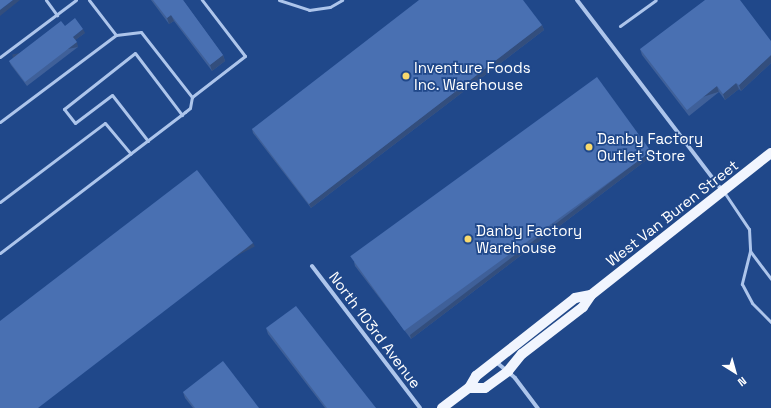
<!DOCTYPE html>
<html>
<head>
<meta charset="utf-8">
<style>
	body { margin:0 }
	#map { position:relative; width:771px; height:408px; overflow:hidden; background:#20488a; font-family:"Space Grotesk",sans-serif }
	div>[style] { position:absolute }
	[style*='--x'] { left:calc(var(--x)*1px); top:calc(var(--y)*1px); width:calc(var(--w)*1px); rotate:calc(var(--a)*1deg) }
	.lane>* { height:3px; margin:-1.5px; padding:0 1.5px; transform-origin:1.5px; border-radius:1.5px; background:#adc5eb }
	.street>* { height:4px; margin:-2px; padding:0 2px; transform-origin:2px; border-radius:2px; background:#adc5eb }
	.primary>* { height:10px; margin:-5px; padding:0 5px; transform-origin:5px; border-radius:5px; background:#f1f5fe }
	.wall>* { inset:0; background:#3f6099 }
	.shaded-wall>* { inset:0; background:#334e7d; transform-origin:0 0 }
	.building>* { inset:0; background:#4970b2; transform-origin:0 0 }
	.dots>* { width:11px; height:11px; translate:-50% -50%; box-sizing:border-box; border:2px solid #20488a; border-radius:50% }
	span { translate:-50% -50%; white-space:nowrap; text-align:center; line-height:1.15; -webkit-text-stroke:3.5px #20488a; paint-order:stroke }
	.poi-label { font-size:15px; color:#fff }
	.left { translate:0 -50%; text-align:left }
	.street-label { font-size:15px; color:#fff }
	.north { position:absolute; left:715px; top:352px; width:40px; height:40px; -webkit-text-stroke:3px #20488a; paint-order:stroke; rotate:143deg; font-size:11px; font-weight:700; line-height:16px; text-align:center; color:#fff }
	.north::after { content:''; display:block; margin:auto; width:14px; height:18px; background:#fff; clip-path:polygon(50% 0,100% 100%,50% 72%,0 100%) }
</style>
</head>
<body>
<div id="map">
	<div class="lane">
		<i style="--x:46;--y:0;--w:19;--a:54"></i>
		<i style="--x:89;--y:0;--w:44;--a:52.4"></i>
		<i style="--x:116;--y:35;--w:25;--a:-7"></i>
		<i style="--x:141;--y:32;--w:83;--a:51.9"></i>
		<i style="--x:192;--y:97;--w:67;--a:-37.7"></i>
		<i style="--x:245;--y:56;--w:71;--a:-127.5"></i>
		<i style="--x:279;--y:0;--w:32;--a:18"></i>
		<i style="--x:309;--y:10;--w:21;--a:-8"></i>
		<i style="--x:330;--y:7;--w:14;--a:-30"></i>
		<i style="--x:620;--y:26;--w:44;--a:-35.8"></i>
		<i style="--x:0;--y:57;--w:95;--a:-36.9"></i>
		<i style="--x:0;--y:122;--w:145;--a:-36.9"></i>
		<i style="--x:148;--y:141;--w:58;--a:-128"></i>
		<i style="--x:112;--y:95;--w:46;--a:142.9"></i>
		<i style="--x:75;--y:123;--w:18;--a:-128"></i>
		<i style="--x:64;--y:109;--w:90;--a:-38.3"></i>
		<i style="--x:135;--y:53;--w:78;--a:52.8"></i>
		<i style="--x:724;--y:192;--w:45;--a:56"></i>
		<i style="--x:749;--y:229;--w:22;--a:87"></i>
		<i style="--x:750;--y:251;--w:34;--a:104"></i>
		<i style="--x:742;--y:284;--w:21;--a:62"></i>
		<i style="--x:752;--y:303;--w:27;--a:45"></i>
		<i style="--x:0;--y:202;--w:131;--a:-37"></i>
		<i style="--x:105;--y:123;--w:40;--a:50"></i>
		<i style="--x:750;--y:251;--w:35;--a:53"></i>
		<i style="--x:0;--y:253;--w:233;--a:-37.3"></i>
		<i style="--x:185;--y:112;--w:6;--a:-39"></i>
		<i style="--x:190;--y:108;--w:11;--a:-80"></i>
	</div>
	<div class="street">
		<i style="--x:577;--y:0;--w:239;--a:52.7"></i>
		<i style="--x:312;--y:266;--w:178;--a:52.7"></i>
		<i style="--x:495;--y:361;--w:26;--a:40"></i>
		<i style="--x:515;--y:378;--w:38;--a:53"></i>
	</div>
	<div class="primary">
		<i style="--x:469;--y:388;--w:16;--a:0"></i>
		<i style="--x:485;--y:388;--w:29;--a:-36"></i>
		<i style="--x:508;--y:371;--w:22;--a:-51"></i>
		<i style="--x:522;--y:354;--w:77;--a:-37.6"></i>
		<i style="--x:583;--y:307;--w:14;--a:-56"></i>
		<i style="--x:591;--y:295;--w:229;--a:-38.3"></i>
		<i style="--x:442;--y:408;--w:34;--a:-37"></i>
		<i style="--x:469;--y:388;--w:14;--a:-60"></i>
		<i style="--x:476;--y:376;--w:126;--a:-38.2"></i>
		<i style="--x:575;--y:298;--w:16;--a:-11"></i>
	</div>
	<div class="wall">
		<i style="clip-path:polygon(151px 0,183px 0,223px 55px,225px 61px,212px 71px,174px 21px,169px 24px)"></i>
		<i style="clip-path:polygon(542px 25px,544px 30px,311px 208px,253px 133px,252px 129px)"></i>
		<i style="clip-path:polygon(85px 33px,75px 40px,78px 47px,27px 86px,11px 65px,9px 61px)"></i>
		<i style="clip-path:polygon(771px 41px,771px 63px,741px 91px,739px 89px,725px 100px,719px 92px,689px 116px,642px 55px,640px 49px)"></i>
		<i style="clip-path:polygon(651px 151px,653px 155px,411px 339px,355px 266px,354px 262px)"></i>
		<i style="clip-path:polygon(266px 328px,376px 408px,325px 408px,268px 334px)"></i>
		<i style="clip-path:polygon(183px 392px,259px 408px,193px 408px,185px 398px)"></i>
	</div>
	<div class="shaded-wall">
		<i style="clip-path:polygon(13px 0,20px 0,0 16px,0 10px)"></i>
		<i style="clip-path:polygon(171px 15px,174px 21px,169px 24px,167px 18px)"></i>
		<i style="clip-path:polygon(542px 25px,544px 30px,311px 208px,309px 204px)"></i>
		<i style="clip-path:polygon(83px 29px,85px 33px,74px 41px,73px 37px)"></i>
		<i style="left:77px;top:42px;width:5px;height:66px;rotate:79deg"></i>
		<i style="clip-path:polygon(223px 55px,225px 61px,212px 71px,210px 65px)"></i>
		<i style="clip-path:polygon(771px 55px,771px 63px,741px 91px,739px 85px)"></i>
		<i style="clip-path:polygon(736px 83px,739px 89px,725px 100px,723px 94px)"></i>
		<i style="left:717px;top:86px;width:6px;height:38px;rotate:72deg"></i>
		<i style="clip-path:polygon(651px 151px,653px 155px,411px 339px,410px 335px)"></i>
		<i style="left:253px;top:243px;width:4px;height:271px;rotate:63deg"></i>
	</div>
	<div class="building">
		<i style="clip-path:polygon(0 0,13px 0,0 10px)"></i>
		<i style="clip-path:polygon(153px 0,183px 0,223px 55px,210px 65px,171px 15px,167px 18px)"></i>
		<i style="clip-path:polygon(419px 0,523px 0,542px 25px,309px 204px,252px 129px)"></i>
		<i style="clip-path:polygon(705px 0,740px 0,771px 41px,771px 55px,739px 85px,736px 83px,723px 94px,717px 86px,687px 110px,640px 49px)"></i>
		<i style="clip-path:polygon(75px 18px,83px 29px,73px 37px,77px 42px,25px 82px,9px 61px,61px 21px,65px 26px)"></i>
		<i style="left:597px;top:77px;width:92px;height:305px;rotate:54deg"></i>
		<i style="clip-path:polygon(197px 170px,253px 243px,38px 408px,0 408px,0 321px)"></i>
		<i style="clip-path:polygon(296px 306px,376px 408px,327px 408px,266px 328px)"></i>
		<i style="clip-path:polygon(223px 361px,259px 408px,195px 408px,183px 392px)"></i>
	</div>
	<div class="dots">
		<i style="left:406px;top:76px;background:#f8d96d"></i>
		<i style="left:589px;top:147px;background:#f8d96d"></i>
		<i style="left:468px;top:239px;background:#f8d96d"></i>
	</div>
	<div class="poi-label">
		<span class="left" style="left:414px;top:76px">Inventure Foods<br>Inc. Warehouse</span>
		<span class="left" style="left:597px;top:147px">Danby Factory<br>Outlet Store</span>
		<span class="left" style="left:476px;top:239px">Danby Factory<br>Warehouse</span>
	</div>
	<div class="street-label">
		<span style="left:672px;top:213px;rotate:-38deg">West Van Buren Street</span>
		<span style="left:375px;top:330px;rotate:53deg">North 103rd Avenue</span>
	</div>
	<div class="north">N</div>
</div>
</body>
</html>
